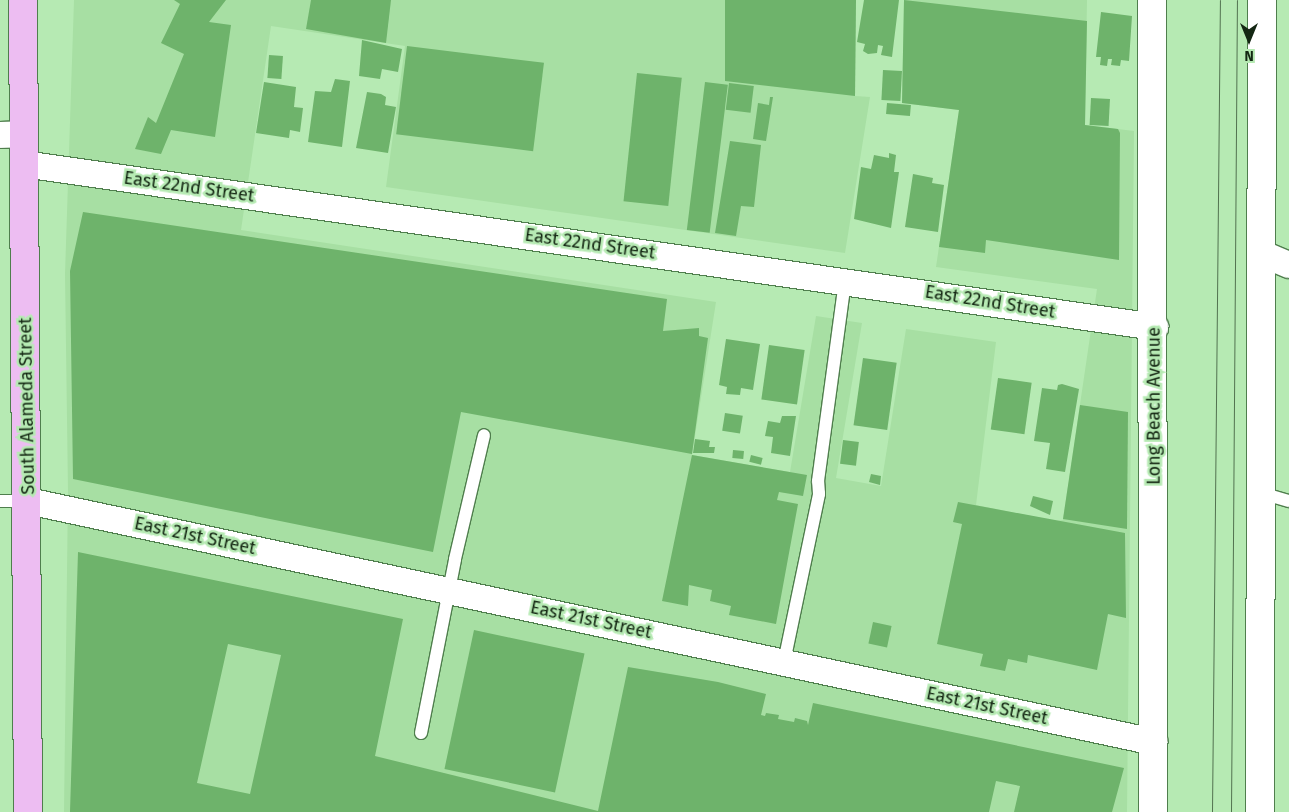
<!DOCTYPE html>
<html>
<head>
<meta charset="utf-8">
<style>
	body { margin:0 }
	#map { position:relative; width:1289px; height:812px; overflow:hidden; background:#b6eab3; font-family:"Fira Sans",sans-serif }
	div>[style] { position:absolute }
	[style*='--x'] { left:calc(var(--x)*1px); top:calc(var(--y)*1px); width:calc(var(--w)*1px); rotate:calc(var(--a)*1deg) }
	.built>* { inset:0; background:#a7dfa3 }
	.building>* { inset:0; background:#6eb36b; transform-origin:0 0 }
	.roads { filter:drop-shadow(1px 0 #4f7e4d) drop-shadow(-1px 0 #4f7e4d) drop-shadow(0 1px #4f7e4d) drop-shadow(0 -1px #4f7e4d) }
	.lane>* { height:12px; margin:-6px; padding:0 6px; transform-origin:6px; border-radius:6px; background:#fff }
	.street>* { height:26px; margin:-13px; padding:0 13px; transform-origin:13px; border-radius:13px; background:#fff }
	.secondary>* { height:28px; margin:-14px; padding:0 14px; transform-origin:14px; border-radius:14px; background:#fff }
	.primary>* { height:28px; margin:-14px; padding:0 14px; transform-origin:14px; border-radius:14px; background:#edbdf2 }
	.tram>* { height:1px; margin:-0.5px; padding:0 0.5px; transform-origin:0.5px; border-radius:0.5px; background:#527250 }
	span { translate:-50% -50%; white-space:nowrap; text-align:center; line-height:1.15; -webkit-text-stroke:5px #b6eab3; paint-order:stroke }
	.street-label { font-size:18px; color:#142713 }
	.north { position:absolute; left:1224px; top:15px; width:50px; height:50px; -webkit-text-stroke:4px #b6eab3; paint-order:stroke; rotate:180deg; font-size:14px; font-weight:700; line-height:20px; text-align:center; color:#142713 }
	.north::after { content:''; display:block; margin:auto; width:18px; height:22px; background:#142713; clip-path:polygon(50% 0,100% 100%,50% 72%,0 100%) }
</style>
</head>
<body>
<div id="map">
	<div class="built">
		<i style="clip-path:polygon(74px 0,856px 0,855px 96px,870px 97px,845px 253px,386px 187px,405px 46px,271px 26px,241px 230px,716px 302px,692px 455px,790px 472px,816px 316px,862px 323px,836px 478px,881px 486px,906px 329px,996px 342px,976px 505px,1056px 521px,1063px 520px,1097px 289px,936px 267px,959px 110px,902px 103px,904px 0,1087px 0,1085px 125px,1134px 131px,1127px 812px,64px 812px,68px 492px,65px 274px)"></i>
	</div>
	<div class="building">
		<i style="clip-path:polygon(174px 0,226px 0,209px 22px,231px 25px,215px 137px,171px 130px,161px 154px,135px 149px,148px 117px,156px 123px,184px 54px,161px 43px,180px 4px)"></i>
		<i style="clip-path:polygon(311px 0,391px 0,386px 43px,306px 29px)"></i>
		<i style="clip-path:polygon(725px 0,856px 0,855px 96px,725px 81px)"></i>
		<i style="clip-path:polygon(864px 0,899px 0,892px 57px,881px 55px,883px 46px,878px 45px,877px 53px,868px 54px,863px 51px,865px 44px,857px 42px)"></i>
		<i style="clip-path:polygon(904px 0,1087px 21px,1085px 125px,1118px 129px,1120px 133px,1119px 260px,986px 240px,985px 253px,939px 247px,959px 110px,902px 103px)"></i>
		<i style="clip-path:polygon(1101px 12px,1132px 16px,1129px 61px,1121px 60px,1120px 66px,1111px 65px,1112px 59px,1108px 59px,1107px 66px,1100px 65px,1101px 57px,1096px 57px)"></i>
		<i style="clip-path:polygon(362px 40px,402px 49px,398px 72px,382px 69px,380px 79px,359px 76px)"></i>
		<i style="left:407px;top:46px;width:138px;height:89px;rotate:7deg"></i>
		<i style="left:269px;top:55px;width:14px;height:23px;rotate:4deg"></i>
		<i style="left:883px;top:70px;width:19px;height:30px;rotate:3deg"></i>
		<i style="left:637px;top:73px;width:45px;height:129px;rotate:6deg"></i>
		<i style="clip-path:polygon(335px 79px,350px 81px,342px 147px,308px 142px,315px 91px,331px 92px)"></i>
		<i style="clip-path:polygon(264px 82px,296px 87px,294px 107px,303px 108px,300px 132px,290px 130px,289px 138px,256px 133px)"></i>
		<i style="left:705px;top:82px;width:23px;height:149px;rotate:7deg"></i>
		<i style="left:729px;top:83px;width:25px;height:27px;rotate:7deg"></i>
		<i style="clip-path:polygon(367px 92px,381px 94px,386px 97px,385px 105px,396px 107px,388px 153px,356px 148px)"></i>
		<i style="clip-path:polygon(770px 97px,773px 97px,766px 141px,753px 139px,758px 103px,769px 105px)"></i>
		<i style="left:1091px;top:98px;width:19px;height:27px;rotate:3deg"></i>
		<i style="left:887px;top:103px;width:24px;height:11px;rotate:5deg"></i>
		<i style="clip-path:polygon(730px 141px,761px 145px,754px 207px,741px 206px,736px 236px,715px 233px)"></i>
		<i style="clip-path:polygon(889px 153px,896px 155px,894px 172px,899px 172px,891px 228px,854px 219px,861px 167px,871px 169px,874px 155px,889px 158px)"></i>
		<i style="clip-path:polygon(913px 174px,933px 178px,932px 183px,944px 185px,938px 232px,905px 227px)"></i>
		<i style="clip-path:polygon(83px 212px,667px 299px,663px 331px,699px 328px,699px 336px,708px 338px,692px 454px,461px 412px,433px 552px,73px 479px,70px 271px)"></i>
		<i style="clip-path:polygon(726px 339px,760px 344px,753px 390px,741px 388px,740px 395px,726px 394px,727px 387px,719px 385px)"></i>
		<i style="left:769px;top:345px;width:36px;height:55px;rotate:8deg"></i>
		<i style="left:863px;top:358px;width:34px;height:68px;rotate:8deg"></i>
		<i style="left:998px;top:378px;width:34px;height:52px;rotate:8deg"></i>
		<i style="clip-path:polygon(1062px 384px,1079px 389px,1065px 472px,1046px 469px,1050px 443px,1034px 441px,1042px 388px,1057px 390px,1058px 385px)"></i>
		<i style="clip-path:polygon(1080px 405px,1128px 412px,1127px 529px,1063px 519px)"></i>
		<i style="left:725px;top:413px;width:18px;height:18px;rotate:9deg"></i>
		<i style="clip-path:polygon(782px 416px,796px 416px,790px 456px,771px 453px,773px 437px,765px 436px,768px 421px,780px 423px)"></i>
		<i style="clip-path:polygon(695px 439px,710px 441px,709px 447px,715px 447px,714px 453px,693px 453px)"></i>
		<i style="left:843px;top:440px;width:16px;height:24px;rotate:7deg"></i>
		<i style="left:733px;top:450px;width:11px;height:8px;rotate:5deg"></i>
		<i style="clip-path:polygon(692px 455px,807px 475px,803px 496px,779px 492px,777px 500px,798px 504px,776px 624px,729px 615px,731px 606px,710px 601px,712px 590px,689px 585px,688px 606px,662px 601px)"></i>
		<i style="left:751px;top:455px;width:12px;height:7px;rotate:14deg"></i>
		<i style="clip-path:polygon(871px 474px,881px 476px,880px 485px,869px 482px)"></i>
		<i style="clip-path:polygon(1033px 496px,1053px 501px,1050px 515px,1030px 506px)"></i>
		<i style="clip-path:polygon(958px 502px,1125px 533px,1126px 618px,1108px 614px,1097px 670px,1028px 655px,1027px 663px,1008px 659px,1005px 671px,980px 666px,983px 654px,937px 644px,962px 524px,953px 522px)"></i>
		<i style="clip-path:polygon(evenodd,78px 552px,403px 619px,375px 756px,598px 811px,628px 667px,718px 682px,766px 694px,761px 715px,765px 716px,766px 713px,779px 715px,778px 719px,794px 722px,795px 718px,807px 721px,808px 725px,813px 703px,1124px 768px,1112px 812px,1014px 812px,1020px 786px,996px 781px,989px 812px,70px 812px,78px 552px,228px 644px,281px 655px,250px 794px,197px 783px,228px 644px)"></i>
		<i style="left:873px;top:622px;width:19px;height:22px;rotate:12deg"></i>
		<i style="left:474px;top:630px;width:113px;height:142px;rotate:12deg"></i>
	</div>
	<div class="roads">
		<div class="lane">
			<i style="--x:1261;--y:493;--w:29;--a:16"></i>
			<i style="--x:0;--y:501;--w:28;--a:0"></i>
			<i style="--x:784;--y:662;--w:172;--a:-78.2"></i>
			<i style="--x:819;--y:494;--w:13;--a:-94"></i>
			<i style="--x:818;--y:481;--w:203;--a:-82.3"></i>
			<i style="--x:421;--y:733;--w:177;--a:-78.9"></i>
			<i style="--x:455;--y:559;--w:127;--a:-76.8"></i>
		</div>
		<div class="street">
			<i style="--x:0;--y:135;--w:24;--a:-2"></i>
			<i style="--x:24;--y:164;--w:1143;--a:8.2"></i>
			<i style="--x:1263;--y:254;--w:28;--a:23"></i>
			<i style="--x:28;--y:501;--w:1152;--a:12.08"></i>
		</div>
		<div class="secondary">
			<i style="--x:1152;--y:0;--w:812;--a:89.93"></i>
			<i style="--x:1260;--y:812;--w:812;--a:-89.86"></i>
		</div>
		<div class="primary">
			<i style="--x:23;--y:0;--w:812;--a:89.65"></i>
		</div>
	</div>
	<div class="tram">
		<i style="--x:1212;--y:812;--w:812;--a:-89.44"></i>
		<i style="--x:1231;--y:812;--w:812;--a:-89.58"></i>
	</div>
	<div class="street-label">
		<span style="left:189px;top:187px;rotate:8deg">East 22nd Street</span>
		<span style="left:590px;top:244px;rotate:8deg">East 22nd Street</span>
		<span style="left:990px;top:302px;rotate:9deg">East 22nd Street</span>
		<span style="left:27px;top:406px;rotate:-91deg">South Alameda Street</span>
		<span style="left:1154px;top:406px;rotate:-90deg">Long Beach Avenue</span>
		<span style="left:195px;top:536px;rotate:12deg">East 21st Street</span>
		<span style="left:591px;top:620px;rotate:12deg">East 21st Street</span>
		<span style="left:987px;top:706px;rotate:12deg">East 21st Street</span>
	</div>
	<div class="north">N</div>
</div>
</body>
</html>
